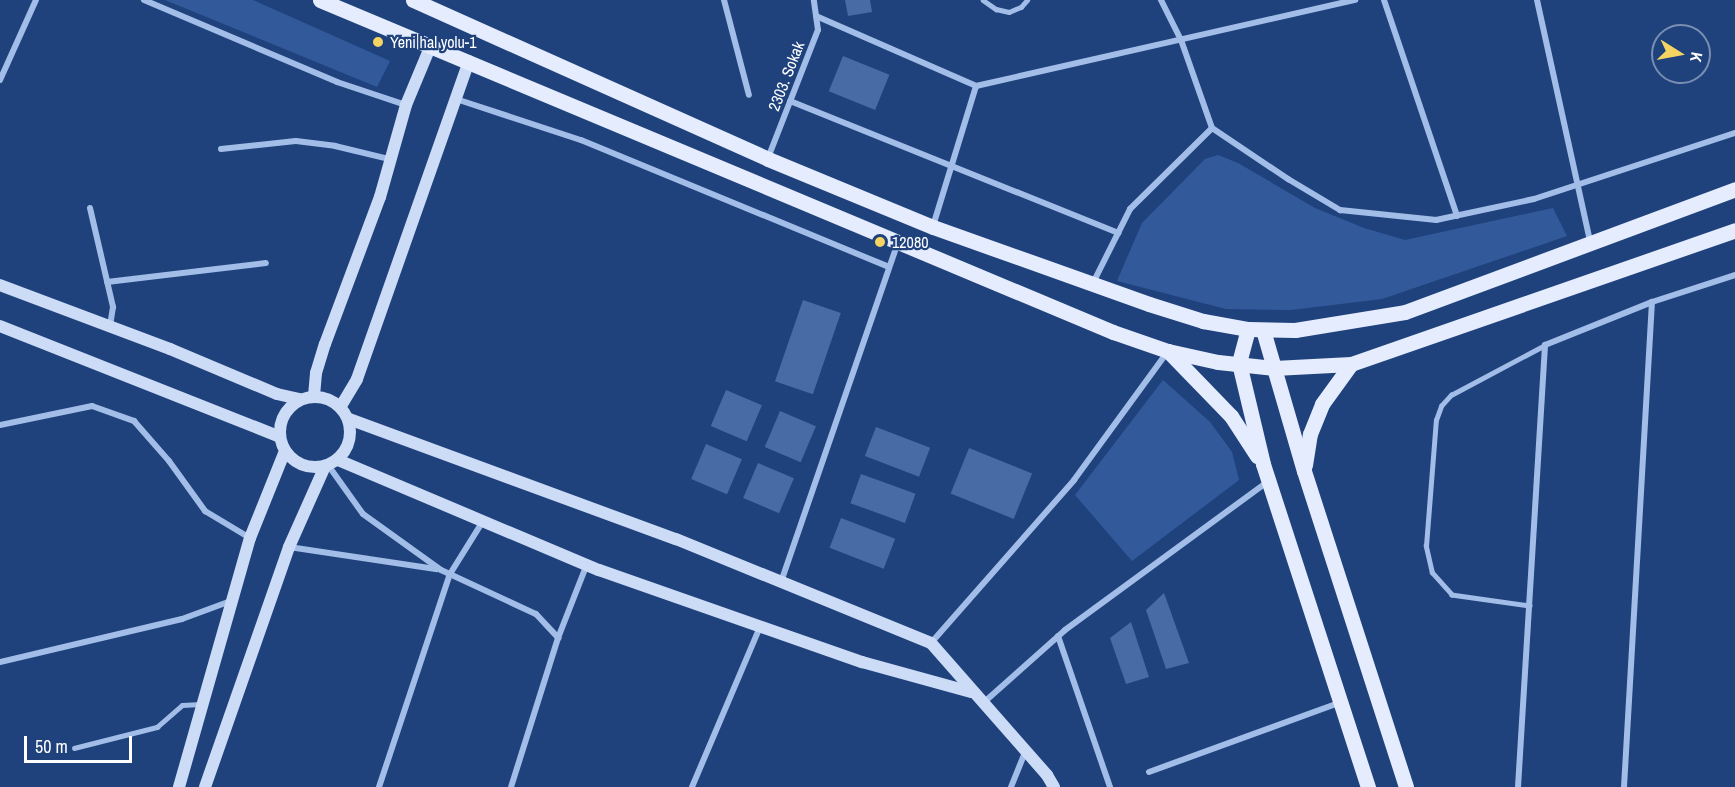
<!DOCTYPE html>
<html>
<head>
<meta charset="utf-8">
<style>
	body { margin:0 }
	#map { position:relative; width:1735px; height:787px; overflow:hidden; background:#1f427d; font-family:"Archivo Narrow",sans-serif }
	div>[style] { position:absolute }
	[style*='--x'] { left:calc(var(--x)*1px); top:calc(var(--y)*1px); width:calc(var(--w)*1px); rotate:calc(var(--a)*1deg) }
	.green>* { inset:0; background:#325a9b }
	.building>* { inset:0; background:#486ba6; transform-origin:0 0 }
	.lane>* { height:4.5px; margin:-2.25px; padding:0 2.25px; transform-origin:2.25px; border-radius:2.25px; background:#a2bde7 }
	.street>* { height:6px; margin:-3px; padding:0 3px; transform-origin:3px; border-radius:3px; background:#a2bde7 }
	.secondary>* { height:12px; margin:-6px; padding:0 6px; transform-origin:6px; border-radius:6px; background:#ccdbf6 }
	.secondary>.ring { margin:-6px; padding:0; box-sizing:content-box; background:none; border:12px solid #ccdbf6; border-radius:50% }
	.primary>* { height:15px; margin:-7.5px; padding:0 7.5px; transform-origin:7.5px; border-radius:7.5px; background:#e4ecfd }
	.dots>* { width:16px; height:16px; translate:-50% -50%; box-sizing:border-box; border:3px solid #1f427d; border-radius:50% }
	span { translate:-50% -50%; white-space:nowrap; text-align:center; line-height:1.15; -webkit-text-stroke:4.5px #1f427d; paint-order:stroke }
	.poi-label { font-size:16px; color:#fff }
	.left { translate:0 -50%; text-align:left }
	.street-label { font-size:16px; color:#fff }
	.north { position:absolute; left:1651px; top:24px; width:60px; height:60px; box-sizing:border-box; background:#1f427d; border:2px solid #798eb1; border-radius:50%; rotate:101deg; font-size:16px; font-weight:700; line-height:24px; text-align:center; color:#fff }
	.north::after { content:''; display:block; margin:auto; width:21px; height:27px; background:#f5d462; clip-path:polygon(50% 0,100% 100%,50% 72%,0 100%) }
	.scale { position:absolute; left:24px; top:736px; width:108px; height:27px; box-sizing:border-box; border:3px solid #fff; border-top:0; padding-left:8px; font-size:18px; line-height:21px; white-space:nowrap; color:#fff; -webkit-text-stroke:4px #1f427d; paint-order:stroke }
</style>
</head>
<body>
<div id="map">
	<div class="green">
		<i style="clip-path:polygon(165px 0,253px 0,390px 61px,377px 87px)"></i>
		<i style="clip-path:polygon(1218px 155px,1238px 163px,1315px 208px,1364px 228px,1405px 240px,1553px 208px,1567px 236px,1382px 299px,1291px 310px,1226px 309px,1117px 281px,1142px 223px,1205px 159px)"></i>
		<i style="clip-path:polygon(1163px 380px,1210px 422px,1232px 452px,1239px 480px,1132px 561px,1075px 495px)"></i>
	</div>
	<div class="building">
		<i style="clip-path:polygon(845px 0,870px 0,872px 12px,848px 16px)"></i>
		<i style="left:843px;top:56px;width:50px;height:38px;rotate:22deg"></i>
		<i style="left:803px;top:300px;width:40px;height:86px;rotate:19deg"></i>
		<i style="left:726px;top:390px;width:39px;height:39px;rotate:23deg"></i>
		<i style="left:780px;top:411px;width:39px;height:39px;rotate:23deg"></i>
		<i style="left:876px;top:427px;width:58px;height:31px;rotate:21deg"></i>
		<i style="left:706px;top:444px;width:39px;height:38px;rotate:23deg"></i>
		<i style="left:969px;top:448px;width:68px;height:49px;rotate:22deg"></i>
		<i style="left:758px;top:463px;width:39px;height:38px;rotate:23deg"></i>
		<i style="left:861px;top:474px;width:58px;height:31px;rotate:20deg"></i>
		<i style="left:841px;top:518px;width:58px;height:32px;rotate:21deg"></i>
		<i style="clip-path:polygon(1164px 593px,1189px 663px,1166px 669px,1146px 610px)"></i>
		<i style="clip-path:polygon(1131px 622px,1149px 677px,1126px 684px,1110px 638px)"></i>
	</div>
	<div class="lane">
		<i style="--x:983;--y:0;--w:16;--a:35"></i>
		<i style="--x:996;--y:9;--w:13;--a:13"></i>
		<i style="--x:1009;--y:12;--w:13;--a:-23"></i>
		<i style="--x:1021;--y:7;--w:9;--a:-49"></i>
		<i style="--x:1530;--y:606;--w:79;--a:-172"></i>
		<i style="--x:1452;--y:595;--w:30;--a:-132"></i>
		<i style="--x:1432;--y:573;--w:28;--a:-103"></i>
		<i style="--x:1426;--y:546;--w:126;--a:-85.5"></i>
		<i style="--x:1436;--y:420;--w:15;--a:-70"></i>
		<i style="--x:1441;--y:406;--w:15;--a:-48"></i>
		<i style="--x:1451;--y:395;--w:106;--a:-28"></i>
		<i style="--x:74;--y:748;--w:86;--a:-14.2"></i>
		<i style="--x:157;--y:727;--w:33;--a:-41"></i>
		<i style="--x:182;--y:705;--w:19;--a:-3"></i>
	</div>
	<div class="street">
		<i style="--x:144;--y:0;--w:210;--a:23"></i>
		<i style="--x:337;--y:82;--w:73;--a:18.4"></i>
		<i style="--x:724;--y:0;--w:98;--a:75.3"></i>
		<i style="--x:1384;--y:0;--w:228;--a:71.3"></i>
		<i style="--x:1537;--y:0;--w:248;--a:77.6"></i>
		<i style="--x:816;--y:16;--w:175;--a:23.6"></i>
		<i style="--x:976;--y:86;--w:389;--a:-12.8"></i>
		<i style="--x:0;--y:80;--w:88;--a:-65.8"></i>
		<i style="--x:456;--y:99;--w:132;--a:18.2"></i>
		<i style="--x:581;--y:140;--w:333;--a:22.4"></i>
		<i style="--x:790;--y:101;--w:354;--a:21.9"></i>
		<i style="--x:1212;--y:128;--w:92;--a:33.9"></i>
		<i style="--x:1288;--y:179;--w:61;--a:30.8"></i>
		<i style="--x:1340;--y:210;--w:97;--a:5.9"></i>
		<i style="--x:1436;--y:220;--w:100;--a:-12.1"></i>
		<i style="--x:1534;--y:199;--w:212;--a:-18.2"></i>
		<i style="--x:221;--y:149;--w:75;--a:-6.1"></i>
		<i style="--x:296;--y:141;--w:39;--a:7"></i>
		<i style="--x:335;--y:146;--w:56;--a:13.5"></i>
		<i style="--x:768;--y:158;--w:137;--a:-68.7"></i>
		<i style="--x:818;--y:30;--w:30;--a:-98"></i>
		<i style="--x:90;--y:208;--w:102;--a:76.9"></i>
		<i style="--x:113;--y:307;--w:19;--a:99"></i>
		<i style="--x:933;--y:226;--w:146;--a:-72.9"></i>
		<i style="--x:107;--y:282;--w:160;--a:-6.8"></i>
		<i style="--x:1093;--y:283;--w:83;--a:-63.4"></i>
		<i style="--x:1130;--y:209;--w:115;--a:-44.6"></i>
		<i style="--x:1212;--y:128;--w:93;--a:-109.4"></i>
		<i style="--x:1181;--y:40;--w:45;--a:-116.6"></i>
		<i style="--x:0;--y:425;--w:94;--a:-11.7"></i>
		<i style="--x:92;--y:406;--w:45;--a:19.7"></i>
		<i style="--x:134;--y:421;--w:53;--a:48.8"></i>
		<i style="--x:169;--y:461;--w:62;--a:54.2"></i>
		<i style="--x:205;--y:511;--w:52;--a:31"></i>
		<i style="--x:328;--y:465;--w:60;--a:54.5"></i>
		<i style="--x:363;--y:514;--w:96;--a:35.7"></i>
		<i style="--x:441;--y:570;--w:105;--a:24.9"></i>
		<i style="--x:536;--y:614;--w:33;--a:47"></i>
		<i style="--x:558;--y:638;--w:156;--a:107.5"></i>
		<i style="--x:289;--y:547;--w:150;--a:8.5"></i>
		<i style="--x:781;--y:582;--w:359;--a:-71"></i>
		<i style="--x:1058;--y:636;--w:160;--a:71"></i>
		<i style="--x:558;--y:638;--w:79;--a:-68.6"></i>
		<i style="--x:931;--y:643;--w:217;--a:-48.7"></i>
		<i style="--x:1074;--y:480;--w:160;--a:-53.9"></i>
		<i style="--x:0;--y:662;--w:187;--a:-13.3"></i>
		<i style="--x:182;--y:619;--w:52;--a:-20.2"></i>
		<i style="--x:982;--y:704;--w:111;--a:-41.7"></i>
		<i style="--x:1065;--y:630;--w:250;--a:-36.2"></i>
		<i style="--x:1149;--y:772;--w:204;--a:-20"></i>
		<i style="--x:379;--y:787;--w:225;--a:-71.6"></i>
		<i style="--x:450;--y:574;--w:62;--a:-58.1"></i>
		<i style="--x:692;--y:787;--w:174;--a:-67"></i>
		<i style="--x:1011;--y:787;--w:38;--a:-68"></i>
		<i style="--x:1518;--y:787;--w:443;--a:-86.5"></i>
		<i style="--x:1545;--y:345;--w:115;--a:-21.9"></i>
		<i style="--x:1652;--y:302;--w:87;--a:-18"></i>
		<i style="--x:1624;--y:787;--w:486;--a:-86.7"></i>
	</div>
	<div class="secondary">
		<i style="--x:0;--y:285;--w:182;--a:20.6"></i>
		<i style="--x:170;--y:349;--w:116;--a:22.8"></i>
		<i style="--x:277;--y:394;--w:23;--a:13"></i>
		<i style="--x:0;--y:326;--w:301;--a:21.6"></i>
		<i style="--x:314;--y:396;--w:23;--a:-85"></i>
		<i style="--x:316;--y:373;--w:30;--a:-73"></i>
		<i style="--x:325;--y:344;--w:157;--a:-69.5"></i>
		<i style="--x:380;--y:197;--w:96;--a:-74.2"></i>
		<i style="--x:406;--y:105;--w:65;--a:-67.4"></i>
		<i class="ring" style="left:280px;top:397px;width:58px;height:58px"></i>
		<i style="--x:341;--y:406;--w:31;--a:-59"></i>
		<i style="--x:357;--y:379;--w:337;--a:-70.6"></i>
		<i style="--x:349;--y:419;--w:348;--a:20.2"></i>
		<i style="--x:676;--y:539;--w:275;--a:22.2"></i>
		<i style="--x:931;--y:643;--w:176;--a:48.7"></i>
		<i style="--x:1047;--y:775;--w:14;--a:60"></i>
		<i style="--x:338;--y:460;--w:283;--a:22.9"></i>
		<i style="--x:599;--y:570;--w:279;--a:19.3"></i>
		<i style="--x:862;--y:662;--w:113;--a:15.4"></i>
		<i style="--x:179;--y:787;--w:259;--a:-74.1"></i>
		<i style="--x:250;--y:538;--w:94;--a:-68.1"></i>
		<i style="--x:205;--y:787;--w:254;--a:-70.7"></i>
		<i style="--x:289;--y:547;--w:89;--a:-66"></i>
	</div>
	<div class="primary">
		<i style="--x:320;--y:0;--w:860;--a:22.72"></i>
		<i style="--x:1113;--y:332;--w:58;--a:19.1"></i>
		<i style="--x:1168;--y:351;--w:51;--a:12.4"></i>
		<i style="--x:1218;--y:362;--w:56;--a:6.1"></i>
		<i style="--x:1274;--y:368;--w:77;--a:-3"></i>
		<i style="--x:1351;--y:364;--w:407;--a:-19.2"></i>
		<i style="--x:413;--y:0;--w:389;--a:24.1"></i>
		<i style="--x:768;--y:159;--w:178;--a:22.4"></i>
		<i style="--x:933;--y:227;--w:229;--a:19.6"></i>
		<i style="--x:1149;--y:304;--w:57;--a:17.5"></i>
		<i style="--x:1203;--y:321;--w:46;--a:10.1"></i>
		<i style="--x:1248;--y:329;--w:47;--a:1.2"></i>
		<i style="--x:1295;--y:330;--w:111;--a:-9.3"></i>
		<i style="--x:1405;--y:312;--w:352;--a:-20.4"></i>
		<i style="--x:1248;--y:329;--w:35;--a:105"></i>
		<i style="--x:1239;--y:363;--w:104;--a:76.6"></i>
		<i style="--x:1263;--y:464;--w:340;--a:72"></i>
		<i style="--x:1263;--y:330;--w:147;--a:73.8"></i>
		<i style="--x:1304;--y:471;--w:332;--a:72.1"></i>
		<i style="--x:1168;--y:351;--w:91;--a:45.9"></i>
		<i style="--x:1231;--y:416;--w:48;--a:57"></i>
		<i style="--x:1305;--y:465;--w:31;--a:-81"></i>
		<i style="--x:1310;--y:434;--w:32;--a:-68"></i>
		<i style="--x:1322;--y:404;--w:49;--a:-54.1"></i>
	</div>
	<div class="dots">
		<i style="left:378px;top:42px;background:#f5d462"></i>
		<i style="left:880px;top:242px;background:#f5d462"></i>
	</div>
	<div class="poi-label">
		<span class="left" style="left:390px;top:42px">Yeni hal yolu-1</span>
		<span class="left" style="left:892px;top:242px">12080</span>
	</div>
	<div class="street-label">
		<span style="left:786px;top:76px;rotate:-69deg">2303. Sokak</span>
	</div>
	<div class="north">K</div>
	<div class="scale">50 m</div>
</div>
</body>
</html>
